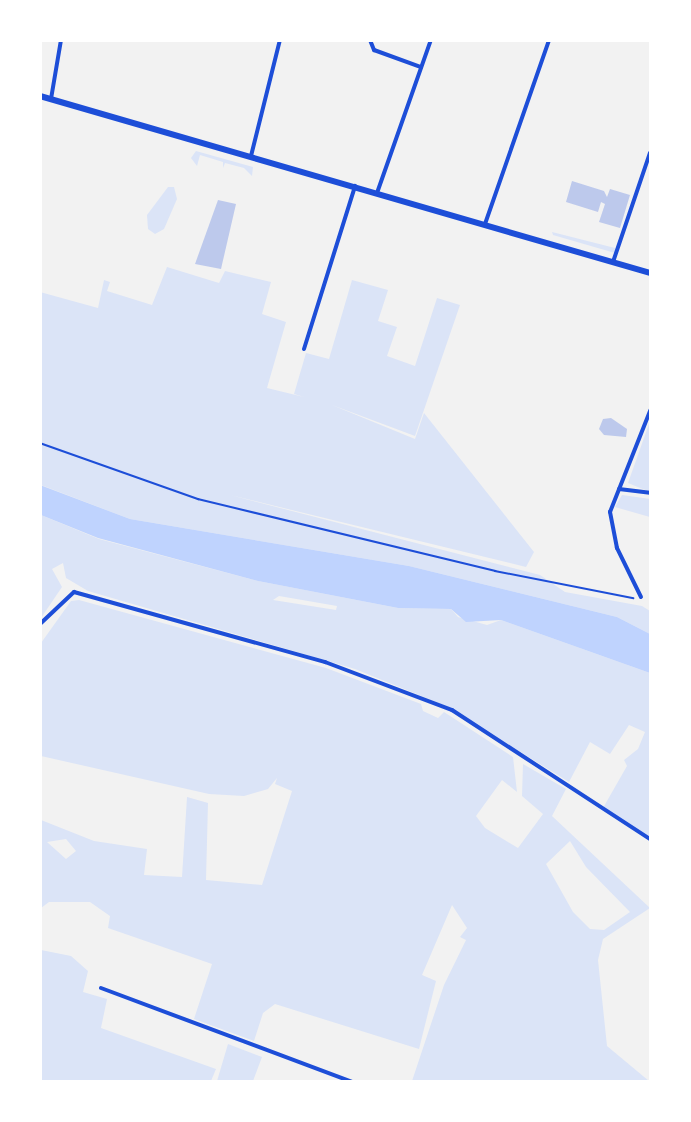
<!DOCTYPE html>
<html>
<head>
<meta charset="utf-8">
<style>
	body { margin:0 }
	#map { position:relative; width:691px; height:1122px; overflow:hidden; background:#f2f2f2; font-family:Ubuntu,sans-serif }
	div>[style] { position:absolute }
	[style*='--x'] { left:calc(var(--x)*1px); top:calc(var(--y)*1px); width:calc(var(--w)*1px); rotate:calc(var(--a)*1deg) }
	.green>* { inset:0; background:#dbe4f7 }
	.water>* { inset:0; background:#bfd3fe }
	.building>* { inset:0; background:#bdc9ec }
	.path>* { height:1.5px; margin:-0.75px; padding:0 0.75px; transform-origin:0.75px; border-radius:0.75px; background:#1d4ed8 }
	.minor>* { height:4px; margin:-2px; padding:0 2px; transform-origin:2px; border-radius:2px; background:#1d4ed8 }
	.primary>* { height:6px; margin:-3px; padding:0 3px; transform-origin:3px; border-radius:3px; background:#1d4ed8 }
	span { translate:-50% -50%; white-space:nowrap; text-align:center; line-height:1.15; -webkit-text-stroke:4.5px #fff; paint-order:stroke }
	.frame { position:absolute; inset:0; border:42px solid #fff; pointer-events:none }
</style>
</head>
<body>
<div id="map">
	<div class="green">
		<i style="clip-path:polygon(196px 151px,253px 167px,252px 176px,244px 168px,225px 163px,223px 168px,223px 162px,200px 155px,197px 166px,191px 158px)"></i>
		<i style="clip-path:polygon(168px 187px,174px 187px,177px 199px,164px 229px,155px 234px,148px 229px,147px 215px)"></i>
		<i style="clip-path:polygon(552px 232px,615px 248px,615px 253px,553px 235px)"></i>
		<i style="clip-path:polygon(167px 267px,219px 283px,225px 271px,271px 282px,262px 314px,286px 322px,267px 388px,304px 397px,294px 394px,306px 353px,329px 359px,352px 280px,388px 290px,378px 321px,397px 327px,387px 356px,415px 366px,437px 298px,460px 305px,415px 436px,332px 405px,415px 439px,424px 413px,534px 552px,526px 567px,230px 495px,540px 575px,565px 592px,642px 606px,650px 611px,650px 634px,617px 617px,409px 566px,130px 519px,41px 485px,40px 292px,98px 308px,104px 280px,110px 282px,107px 291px,152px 305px)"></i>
		<i style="clip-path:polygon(650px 421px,650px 492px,628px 483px)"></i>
		<i style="clip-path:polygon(622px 495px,650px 499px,650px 517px,615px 507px)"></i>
		<i style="clip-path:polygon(evenodd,41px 515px,99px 539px,258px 581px,398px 608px,451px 609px,458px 617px,487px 625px,501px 620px,650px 673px,650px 838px,603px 808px,627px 766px,624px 760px,638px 749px,645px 732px,629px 725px,610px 754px,590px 742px,569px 782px,446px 706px,355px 669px,88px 591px,66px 578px,63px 563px,52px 569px,62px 587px,41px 618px,41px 515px,279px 596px,337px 606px,336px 610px,273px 600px,279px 596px)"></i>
		<i style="clip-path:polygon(evenodd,79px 600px,326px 668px,421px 704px,423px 711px,438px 718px,444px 712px,513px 757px,517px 792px,502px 780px,476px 816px,485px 828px,518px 848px,543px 814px,522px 796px,523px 764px,566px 789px,552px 816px,650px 908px,603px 939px,598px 960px,607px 1046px,649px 1081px,412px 1081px,444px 985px,466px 940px,460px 937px,467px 928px,452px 905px,422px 975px,436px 981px,419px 1049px,275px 1004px,263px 1013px,254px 1041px,194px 1019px,212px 964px,108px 928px,110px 916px,90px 902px,49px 902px,41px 908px,41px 820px,94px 841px,147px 849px,144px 875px,182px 877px,187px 797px,208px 803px,206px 880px,262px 885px,292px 791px,275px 784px,277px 778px,268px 789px,244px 796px,209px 794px,41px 756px,41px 643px,71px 601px,79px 600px,66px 839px,76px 851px,66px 859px,47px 842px,66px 839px,79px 600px,570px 841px,586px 867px,630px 912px,604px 930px,590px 929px,573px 912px,546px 864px,570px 841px)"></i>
		<i style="clip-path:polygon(41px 950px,71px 956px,88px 971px,83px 992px,107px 999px,101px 1028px,216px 1069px,211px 1081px,41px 1081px)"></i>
		<i style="clip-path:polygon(228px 1044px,262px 1057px,253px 1081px,217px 1081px)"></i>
	</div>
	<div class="water">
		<i style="clip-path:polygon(40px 485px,130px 519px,409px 566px,617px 617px,650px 634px,650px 673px,501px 620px,466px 622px,451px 609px,398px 608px,258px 581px,98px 538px,41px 515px)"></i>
	</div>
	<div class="building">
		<i style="clip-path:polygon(572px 181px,604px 191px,607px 197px,610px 189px,630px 195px,620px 228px,599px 222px,605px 204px,601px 202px,598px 212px,566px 202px)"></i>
		<i style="clip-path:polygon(218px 200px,236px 204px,221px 269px,195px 264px)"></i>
		<i style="clip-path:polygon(611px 418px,627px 429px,626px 437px,604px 435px,599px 429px,603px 419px)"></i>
	</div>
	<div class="path">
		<i style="--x:40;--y:443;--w:168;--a:19.5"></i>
		<i style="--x:198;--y:499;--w:306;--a:13.6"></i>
		<i style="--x:495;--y:571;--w:141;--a:11.1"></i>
	</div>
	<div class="minor">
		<i style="--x:370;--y:40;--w:11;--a:68"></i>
		<i style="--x:374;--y:50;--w:50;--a:19.9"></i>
		<i style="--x:51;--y:99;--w:60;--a:-80.4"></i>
		<i style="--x:251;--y:156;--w:120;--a:-76"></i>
		<i style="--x:377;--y:193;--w:162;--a:-70.6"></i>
		<i style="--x:485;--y:224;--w:195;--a:-70.8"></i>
		<i style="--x:613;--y:262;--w:115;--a:-71.3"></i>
		<i style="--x:304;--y:349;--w:171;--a:-72.6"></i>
		<i style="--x:619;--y:489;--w:31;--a:7"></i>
		<i style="--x:641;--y:597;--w:55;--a:-116.1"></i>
		<i style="--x:617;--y:548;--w:37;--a:-101"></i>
		<i style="--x:610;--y:512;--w:109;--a:-68.4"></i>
		<i style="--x:40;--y:624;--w:47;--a:-43.3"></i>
		<i style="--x:74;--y:592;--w:261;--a:15.6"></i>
		<i style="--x:325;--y:662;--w:136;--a:20.7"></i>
		<i style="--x:452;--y:710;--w:236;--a:33.1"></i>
		<i style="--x:101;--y:988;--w:268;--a:20.5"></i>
	</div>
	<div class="primary">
		<i style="--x:40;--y:96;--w:635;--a:16.18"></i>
	</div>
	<div class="frame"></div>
</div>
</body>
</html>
